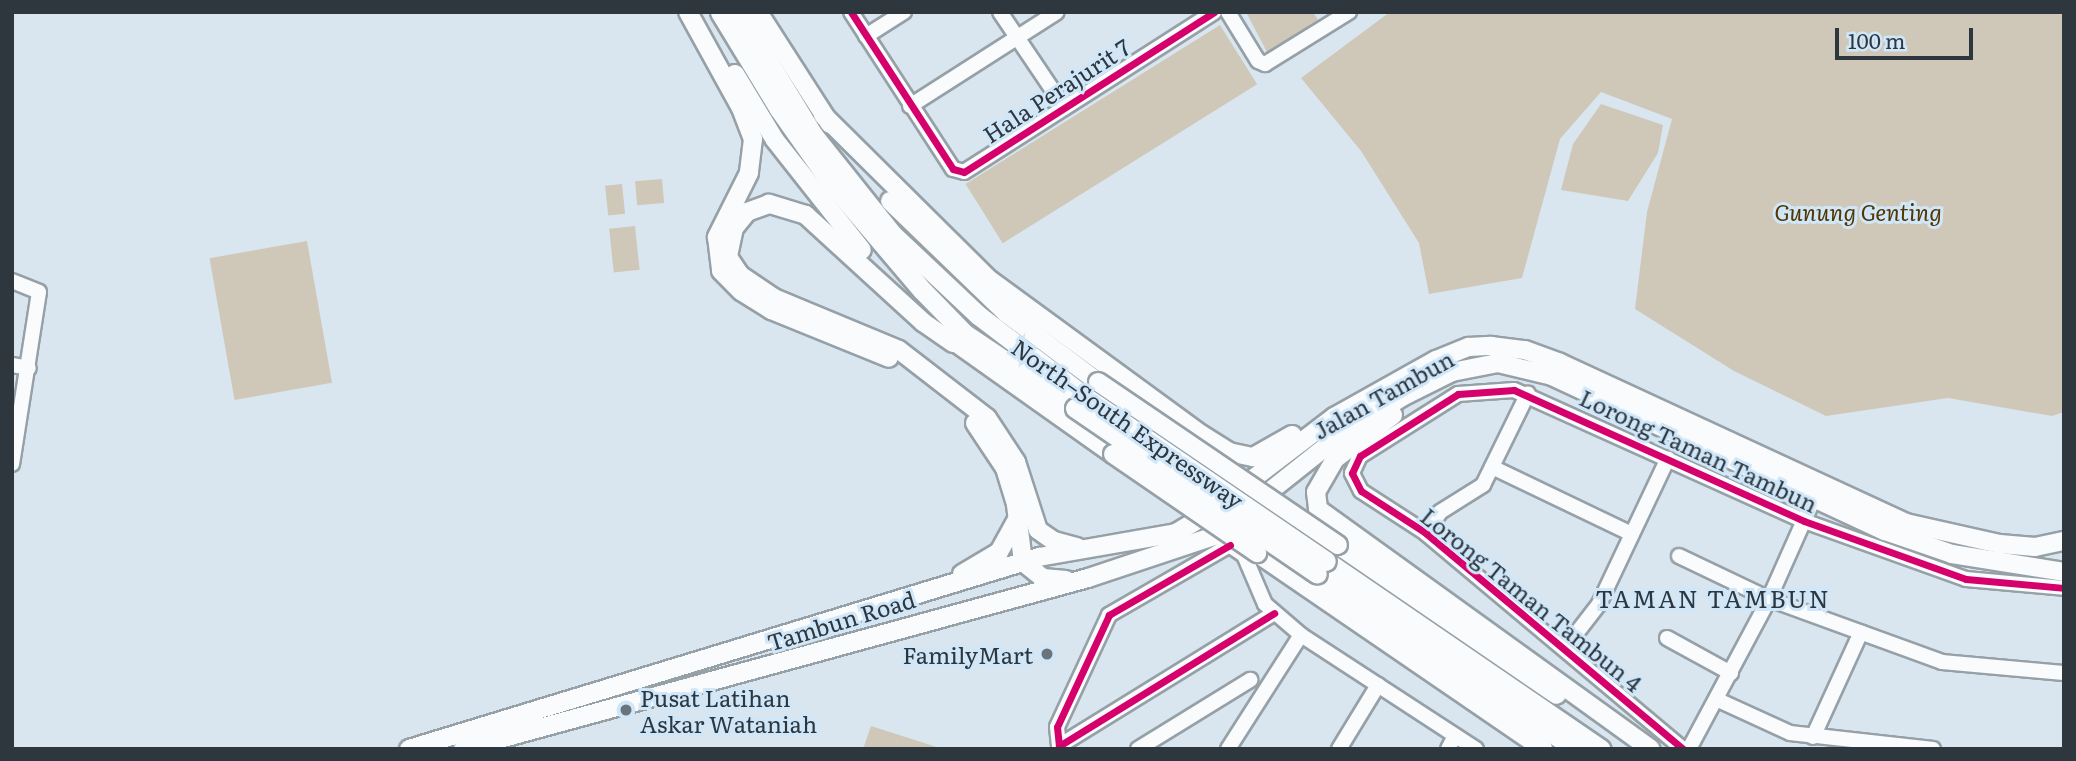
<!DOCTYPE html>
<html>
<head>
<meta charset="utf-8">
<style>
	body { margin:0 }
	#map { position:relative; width:2076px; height:761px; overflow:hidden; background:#d9e6f0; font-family:Literata,serif }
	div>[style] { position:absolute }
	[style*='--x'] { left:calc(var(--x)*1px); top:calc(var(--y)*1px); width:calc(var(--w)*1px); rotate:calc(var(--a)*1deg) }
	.green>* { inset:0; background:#cfc8b9; transform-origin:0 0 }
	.roads { filter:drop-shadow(2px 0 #96a0a7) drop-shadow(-2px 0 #96a0a7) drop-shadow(0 2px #96a0a7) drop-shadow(0 -2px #96a0a7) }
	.minor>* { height:14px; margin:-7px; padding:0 7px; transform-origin:7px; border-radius:7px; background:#f9fbfd }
	.major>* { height:18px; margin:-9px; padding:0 9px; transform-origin:9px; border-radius:9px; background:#f9fbfd }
	.highway>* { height:19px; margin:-9.5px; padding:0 9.5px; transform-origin:9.5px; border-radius:9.5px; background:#f9fbfd }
	.bridges { filter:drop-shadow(2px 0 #96a0a7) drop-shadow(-2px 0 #96a0a7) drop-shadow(0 2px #96a0a7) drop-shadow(0 -2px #96a0a7) }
	.major-bridge>* { height:18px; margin:-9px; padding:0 9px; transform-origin:9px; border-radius:9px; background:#f9fbfd }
	.highway-bridge>* { height:19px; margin:-9.5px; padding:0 9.5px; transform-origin:9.5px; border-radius:9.5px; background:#f9fbfd }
	.cycleway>* { height:7px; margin:-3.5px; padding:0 3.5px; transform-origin:3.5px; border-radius:3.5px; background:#d6006c }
	.dots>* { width:19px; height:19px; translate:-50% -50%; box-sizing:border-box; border:4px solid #d0e7f9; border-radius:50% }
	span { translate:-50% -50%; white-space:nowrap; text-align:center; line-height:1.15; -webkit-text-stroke:6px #d0e7f9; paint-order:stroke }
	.street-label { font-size:23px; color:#2e373e }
	.park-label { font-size:23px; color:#533600; font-style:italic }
	.poi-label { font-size:23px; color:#2e373e }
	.right { translate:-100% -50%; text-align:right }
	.left { translate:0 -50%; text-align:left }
	.neighbourhood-label { font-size:24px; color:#2e373e; letter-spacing:2px }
	.frame { position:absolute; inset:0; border:14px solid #2e373e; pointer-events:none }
	.scale { position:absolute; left:1835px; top:28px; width:138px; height:32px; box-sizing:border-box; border:4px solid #2e373e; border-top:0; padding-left:9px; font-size:21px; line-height:24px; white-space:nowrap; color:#2e373e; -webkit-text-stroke:5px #d0e7f9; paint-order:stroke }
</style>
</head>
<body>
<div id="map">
	<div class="green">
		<i style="clip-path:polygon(1246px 12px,1313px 12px,1320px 23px,1269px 56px)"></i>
		<i style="clip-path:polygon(1390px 12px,2064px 12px,2064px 412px,2052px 416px,1948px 398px,1826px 416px,1734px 371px,1635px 309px,1647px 212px,1672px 119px,1601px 92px,1560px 139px,1522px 278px,1429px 294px,1419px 243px,1361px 151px,1301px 78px)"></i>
		<i style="left:1220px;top:25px;width:70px;height:300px;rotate:58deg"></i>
		<i style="clip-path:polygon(1601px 104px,1663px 125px,1658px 153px,1628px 201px,1561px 190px,1573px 144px)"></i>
		<i style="left:662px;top:179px;width:24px;height:27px;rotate:85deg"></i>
		<i style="left:622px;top:184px;width:30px;height:17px;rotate:84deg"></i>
		<i style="left:635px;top:226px;width:44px;height:26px;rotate:84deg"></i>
		<i style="left:307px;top:241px;width:144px;height:99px;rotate:80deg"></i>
		<i style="clip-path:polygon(871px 726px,943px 749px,863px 749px)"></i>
	</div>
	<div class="roads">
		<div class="minor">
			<i style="--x:851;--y:12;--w:187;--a:57"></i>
			<i style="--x:953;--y:169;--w:11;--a:15"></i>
			<i style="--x:964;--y:172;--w:297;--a:-32.6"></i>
			<i style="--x:1000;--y:12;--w:115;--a:56"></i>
			<i style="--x:1228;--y:12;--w:57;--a:58.5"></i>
			<i style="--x:1258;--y:61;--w:8;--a:23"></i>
			<i style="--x:1265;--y:64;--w:99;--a:-31.8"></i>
			<i style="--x:866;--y:36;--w:45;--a:-32.3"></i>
			<i style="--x:910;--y:106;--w:174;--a:-32.6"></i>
			<i style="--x:12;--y:281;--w:29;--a:22"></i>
			<i style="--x:39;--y:292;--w:174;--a:98.9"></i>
			<i style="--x:12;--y:365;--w:17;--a:10"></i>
			<i style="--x:1492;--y:467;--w:155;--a:25.6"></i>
			<i style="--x:1426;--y:533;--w:25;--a:-56"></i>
			<i style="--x:1440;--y:512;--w:51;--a:-32.1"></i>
			<i style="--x:1483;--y:485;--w:102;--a:-63.9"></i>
			<i style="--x:1223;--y:541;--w:25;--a:34"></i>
			<i style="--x:1244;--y:555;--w:53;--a:66.8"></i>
			<i style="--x:1265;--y:604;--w:48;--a:40.7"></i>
			<i style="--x:1301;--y:635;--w:209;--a:33.1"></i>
			<i style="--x:1230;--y:545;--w:140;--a:150"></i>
			<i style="--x:1109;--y:615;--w:123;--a:114.9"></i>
			<i style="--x:1057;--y:727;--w:19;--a:84"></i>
			<i style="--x:1059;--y:746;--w:253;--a:-31.7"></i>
			<i style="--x:1679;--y:556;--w:100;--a:25.5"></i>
			<i style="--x:1769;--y:599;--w:184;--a:20"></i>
			<i style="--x:1942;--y:662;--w:122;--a:5.2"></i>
			<i style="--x:1667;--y:638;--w:73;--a:28.7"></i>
			<i style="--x:1565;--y:648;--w:56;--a:-52.3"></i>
			<i style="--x:1599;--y:604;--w:161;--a:-64.7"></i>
			<i style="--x:1718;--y:700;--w:79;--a:24.6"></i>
			<i style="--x:1790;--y:733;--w:144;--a:6.4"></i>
			<i style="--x:1813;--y:737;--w:115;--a:-65.4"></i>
			<i style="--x:1138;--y:749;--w:132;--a:-31.6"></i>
			<i style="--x:1228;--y:749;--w:135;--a:-57.4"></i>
			<i style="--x:1339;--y:749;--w:75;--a:-58.6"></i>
			<i style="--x:1448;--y:749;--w:15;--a:-62"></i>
			<i style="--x:1683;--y:749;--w:336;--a:-140"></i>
			<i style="--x:1426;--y:533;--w:77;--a:-147.1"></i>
			<i style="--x:1361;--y:491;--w:20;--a:-117"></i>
			<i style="--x:1352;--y:473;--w:19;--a:-65"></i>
			<i style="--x:1360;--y:456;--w:116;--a:-32.3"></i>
			<i style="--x:1458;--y:394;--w:56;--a:-4.1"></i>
			<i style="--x:1514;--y:390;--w:318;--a:24.3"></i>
			<i style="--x:1804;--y:521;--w:172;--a:19.7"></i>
			<i style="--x:1966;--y:579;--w:98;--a:5.2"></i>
			<i style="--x:1689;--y:749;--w:170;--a:-61.9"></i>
			<i style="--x:1769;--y:599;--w:108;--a:-66"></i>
		</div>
		<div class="major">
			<i style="--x:688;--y:12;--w:110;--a:61.1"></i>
			<i style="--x:741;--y:108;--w:33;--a:69"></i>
			<i style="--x:753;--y:139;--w:34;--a:97"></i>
			<i style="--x:749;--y:173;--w:72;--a:116.6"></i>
			<i style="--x:717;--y:237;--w:34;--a:83"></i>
			<i style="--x:721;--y:271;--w:28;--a:45"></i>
			<i style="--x:741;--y:291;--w:36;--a:32"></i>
			<i style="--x:771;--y:310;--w:127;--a:22.1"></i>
			<i style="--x:758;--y:12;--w:133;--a:57.3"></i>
			<i style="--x:735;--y:74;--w:77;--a:58.8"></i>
			<i style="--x:775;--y:140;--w:140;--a:51.7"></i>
			<i style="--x:823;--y:115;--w:235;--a:44.7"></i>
			<i style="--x:990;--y:280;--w:263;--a:36.2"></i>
			<i style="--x:1202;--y:435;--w:32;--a:32"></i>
			<i style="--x:1229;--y:452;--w:25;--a:12"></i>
			<i style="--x:1253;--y:457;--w:45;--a:-29.4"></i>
			<i style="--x:890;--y:201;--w:161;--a:44"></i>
			<i style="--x:1006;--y:313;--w:115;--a:36.9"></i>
			<i style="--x:945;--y:335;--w:206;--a:35.3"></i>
			<i style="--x:953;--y:343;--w:37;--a:-145"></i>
			<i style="--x:923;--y:322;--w:159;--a:-137.6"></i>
			<i style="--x:806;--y:215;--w:39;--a:-163"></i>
			<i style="--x:769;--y:204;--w:23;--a:160"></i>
			<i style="--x:747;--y:212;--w:21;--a:129"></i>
			<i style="--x:734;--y:228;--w:30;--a:102"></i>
			<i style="--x:728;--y:257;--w:22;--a:56"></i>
			<i style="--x:740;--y:275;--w:41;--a:34.1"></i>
			<i style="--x:774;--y:298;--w:135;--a:22.6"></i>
			<i style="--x:899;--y:350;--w:111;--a:37.7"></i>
			<i style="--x:987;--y:418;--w:53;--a:56.6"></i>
			<i style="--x:1016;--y:462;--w:71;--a:72.1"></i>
			<i style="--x:1038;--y:530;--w:19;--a:35"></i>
			<i style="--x:1054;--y:541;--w:24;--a:15"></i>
			<i style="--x:1393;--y:415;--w:73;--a:142.8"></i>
			<i style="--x:1335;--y:459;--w:38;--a:120"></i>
			<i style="--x:1316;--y:492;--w:17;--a:83"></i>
			<i style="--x:1318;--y:509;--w:410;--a:35.8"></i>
			<i style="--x:975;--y:423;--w:54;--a:56.3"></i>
			<i style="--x:1005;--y:468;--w:39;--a:73"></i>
			<i style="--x:1016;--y:505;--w:57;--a:83"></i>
			<i style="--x:1023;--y:562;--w:26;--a:39"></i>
			<i style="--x:1043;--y:578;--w:23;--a:5"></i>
			<i style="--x:1237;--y:491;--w:122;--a:-37.3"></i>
			<i style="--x:1334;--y:417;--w:117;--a:-29.2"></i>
			<i style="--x:1436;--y:360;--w:35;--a:-22"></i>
			<i style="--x:1469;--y:347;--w:22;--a:-3"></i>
			<i style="--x:1491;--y:346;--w:34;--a:7"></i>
			<i style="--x:1525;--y:350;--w:37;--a:20"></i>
			<i style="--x:1560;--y:363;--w:381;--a:24.8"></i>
			<i style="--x:1906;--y:523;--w:96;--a:12.6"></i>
			<i style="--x:2000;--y:544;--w:35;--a:5"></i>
			<i style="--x:2035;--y:547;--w:30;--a:-12"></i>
			<i style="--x:1255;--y:503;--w:100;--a:-38.5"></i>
			<i style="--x:1333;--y:441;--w:82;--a:-32.5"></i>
			<i style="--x:1402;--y:397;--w:56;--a:-26.6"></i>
			<i style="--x:1452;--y:372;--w:47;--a:-11.1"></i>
			<i style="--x:1498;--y:363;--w:56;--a:13.5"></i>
			<i style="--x:1552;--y:376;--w:367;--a:25"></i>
			<i style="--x:1885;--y:531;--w:71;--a:18.9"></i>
			<i style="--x:1952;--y:554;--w:113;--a:9.1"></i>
			<i style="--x:1338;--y:545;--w:265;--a:34.4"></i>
			<i style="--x:1257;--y:553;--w:347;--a:34.4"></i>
			<i style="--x:962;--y:574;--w:43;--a:-30.7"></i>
			<i style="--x:999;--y:552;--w:37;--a:-61"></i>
			<i style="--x:409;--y:749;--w:659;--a:-16.95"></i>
			<i style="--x:1039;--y:557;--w:139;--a:-9.9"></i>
			<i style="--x:1176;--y:533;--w:47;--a:-31"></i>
			<i style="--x:463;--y:749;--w:648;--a:-15.3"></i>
			<i style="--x:1088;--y:578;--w:133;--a:-18.4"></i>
			<i style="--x:1214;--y:536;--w:24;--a:-38"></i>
		</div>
		<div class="highway">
			<i style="--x:720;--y:12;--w:114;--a:58.7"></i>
			<i style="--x:779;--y:109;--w:92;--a:54.8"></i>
			<i style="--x:832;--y:184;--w:139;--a:49.7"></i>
			<i style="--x:922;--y:290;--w:62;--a:45.7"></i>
			<i style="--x:965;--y:334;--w:133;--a:33.9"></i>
			<i style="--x:738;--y:12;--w:144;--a:58.6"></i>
			<i style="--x:813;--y:135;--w:127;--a:51.4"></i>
			<i style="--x:892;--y:234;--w:118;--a:43.3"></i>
			<i style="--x:978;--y:315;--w:137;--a:37.3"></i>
			<i style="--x:1326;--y:561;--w:333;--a:34.4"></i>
			<i style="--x:1317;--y:574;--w:312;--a:34.1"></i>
		</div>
	</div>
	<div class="bridges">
		<div class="major-bridge">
			<i style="--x:1098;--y:382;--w:290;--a:34.2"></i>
			<i style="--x:1113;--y:454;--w:175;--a:34.5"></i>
		</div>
		<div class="highway-bridge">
			<i style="--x:1087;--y:398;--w:289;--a:34.3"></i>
			<i style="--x:1075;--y:408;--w:293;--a:34.4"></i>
		</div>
	</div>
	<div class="cycleway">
		<i style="--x:851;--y:12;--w:187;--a:57"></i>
		<i style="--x:953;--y:169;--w:11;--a:15"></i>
		<i style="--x:964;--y:172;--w:297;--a:-32.6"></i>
		<i style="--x:1230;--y:545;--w:140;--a:150"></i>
		<i style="--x:1109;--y:615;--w:123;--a:114.9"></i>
		<i style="--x:1057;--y:727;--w:19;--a:84"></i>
		<i style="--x:1059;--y:746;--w:253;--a:-31.7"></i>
		<i style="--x:1683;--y:749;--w:336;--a:-140"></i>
		<i style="--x:1426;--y:533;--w:77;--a:-147.1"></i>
		<i style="--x:1361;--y:491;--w:20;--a:-117"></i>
		<i style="--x:1352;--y:473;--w:19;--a:-65"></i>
		<i style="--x:1360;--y:456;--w:116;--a:-32.3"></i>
		<i style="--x:1458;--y:394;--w:56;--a:-4.1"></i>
		<i style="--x:1514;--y:390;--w:318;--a:24.3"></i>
		<i style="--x:1804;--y:521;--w:172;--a:19.7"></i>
		<i style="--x:1966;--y:579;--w:98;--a:5.2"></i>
	</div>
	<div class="dots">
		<i style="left:1047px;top:654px;background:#6a747c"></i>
		<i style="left:626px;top:710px;background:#6a747c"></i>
	</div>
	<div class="street-label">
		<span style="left:1056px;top:90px;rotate:-33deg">Hala Perajurit 7</span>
		<span style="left:1383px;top:394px;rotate:-29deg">Jalan Tambun</span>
		<span style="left:1128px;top:423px;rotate:35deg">North–South Expressway</span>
		<span style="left:1699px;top:450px;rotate:25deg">Lorong Taman Tambun</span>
		<span style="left:1532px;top:599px;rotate:39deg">Lorong Taman Tambun 4</span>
		<span style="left:841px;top:620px;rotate:-17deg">Tambun Road</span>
	</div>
	<div class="park-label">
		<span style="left:1858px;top:211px">Gunung Genting</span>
	</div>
	<div class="poi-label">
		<span class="right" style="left:1033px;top:654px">FamilyMart</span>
		<span class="left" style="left:640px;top:710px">Pusat Latihan<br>Askar Wataniah</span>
	</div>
	<div class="neighbourhood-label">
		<span style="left:1713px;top:598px">TAMAN TAMBUN</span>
	</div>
	<div class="frame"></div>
	<div class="scale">100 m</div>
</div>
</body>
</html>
